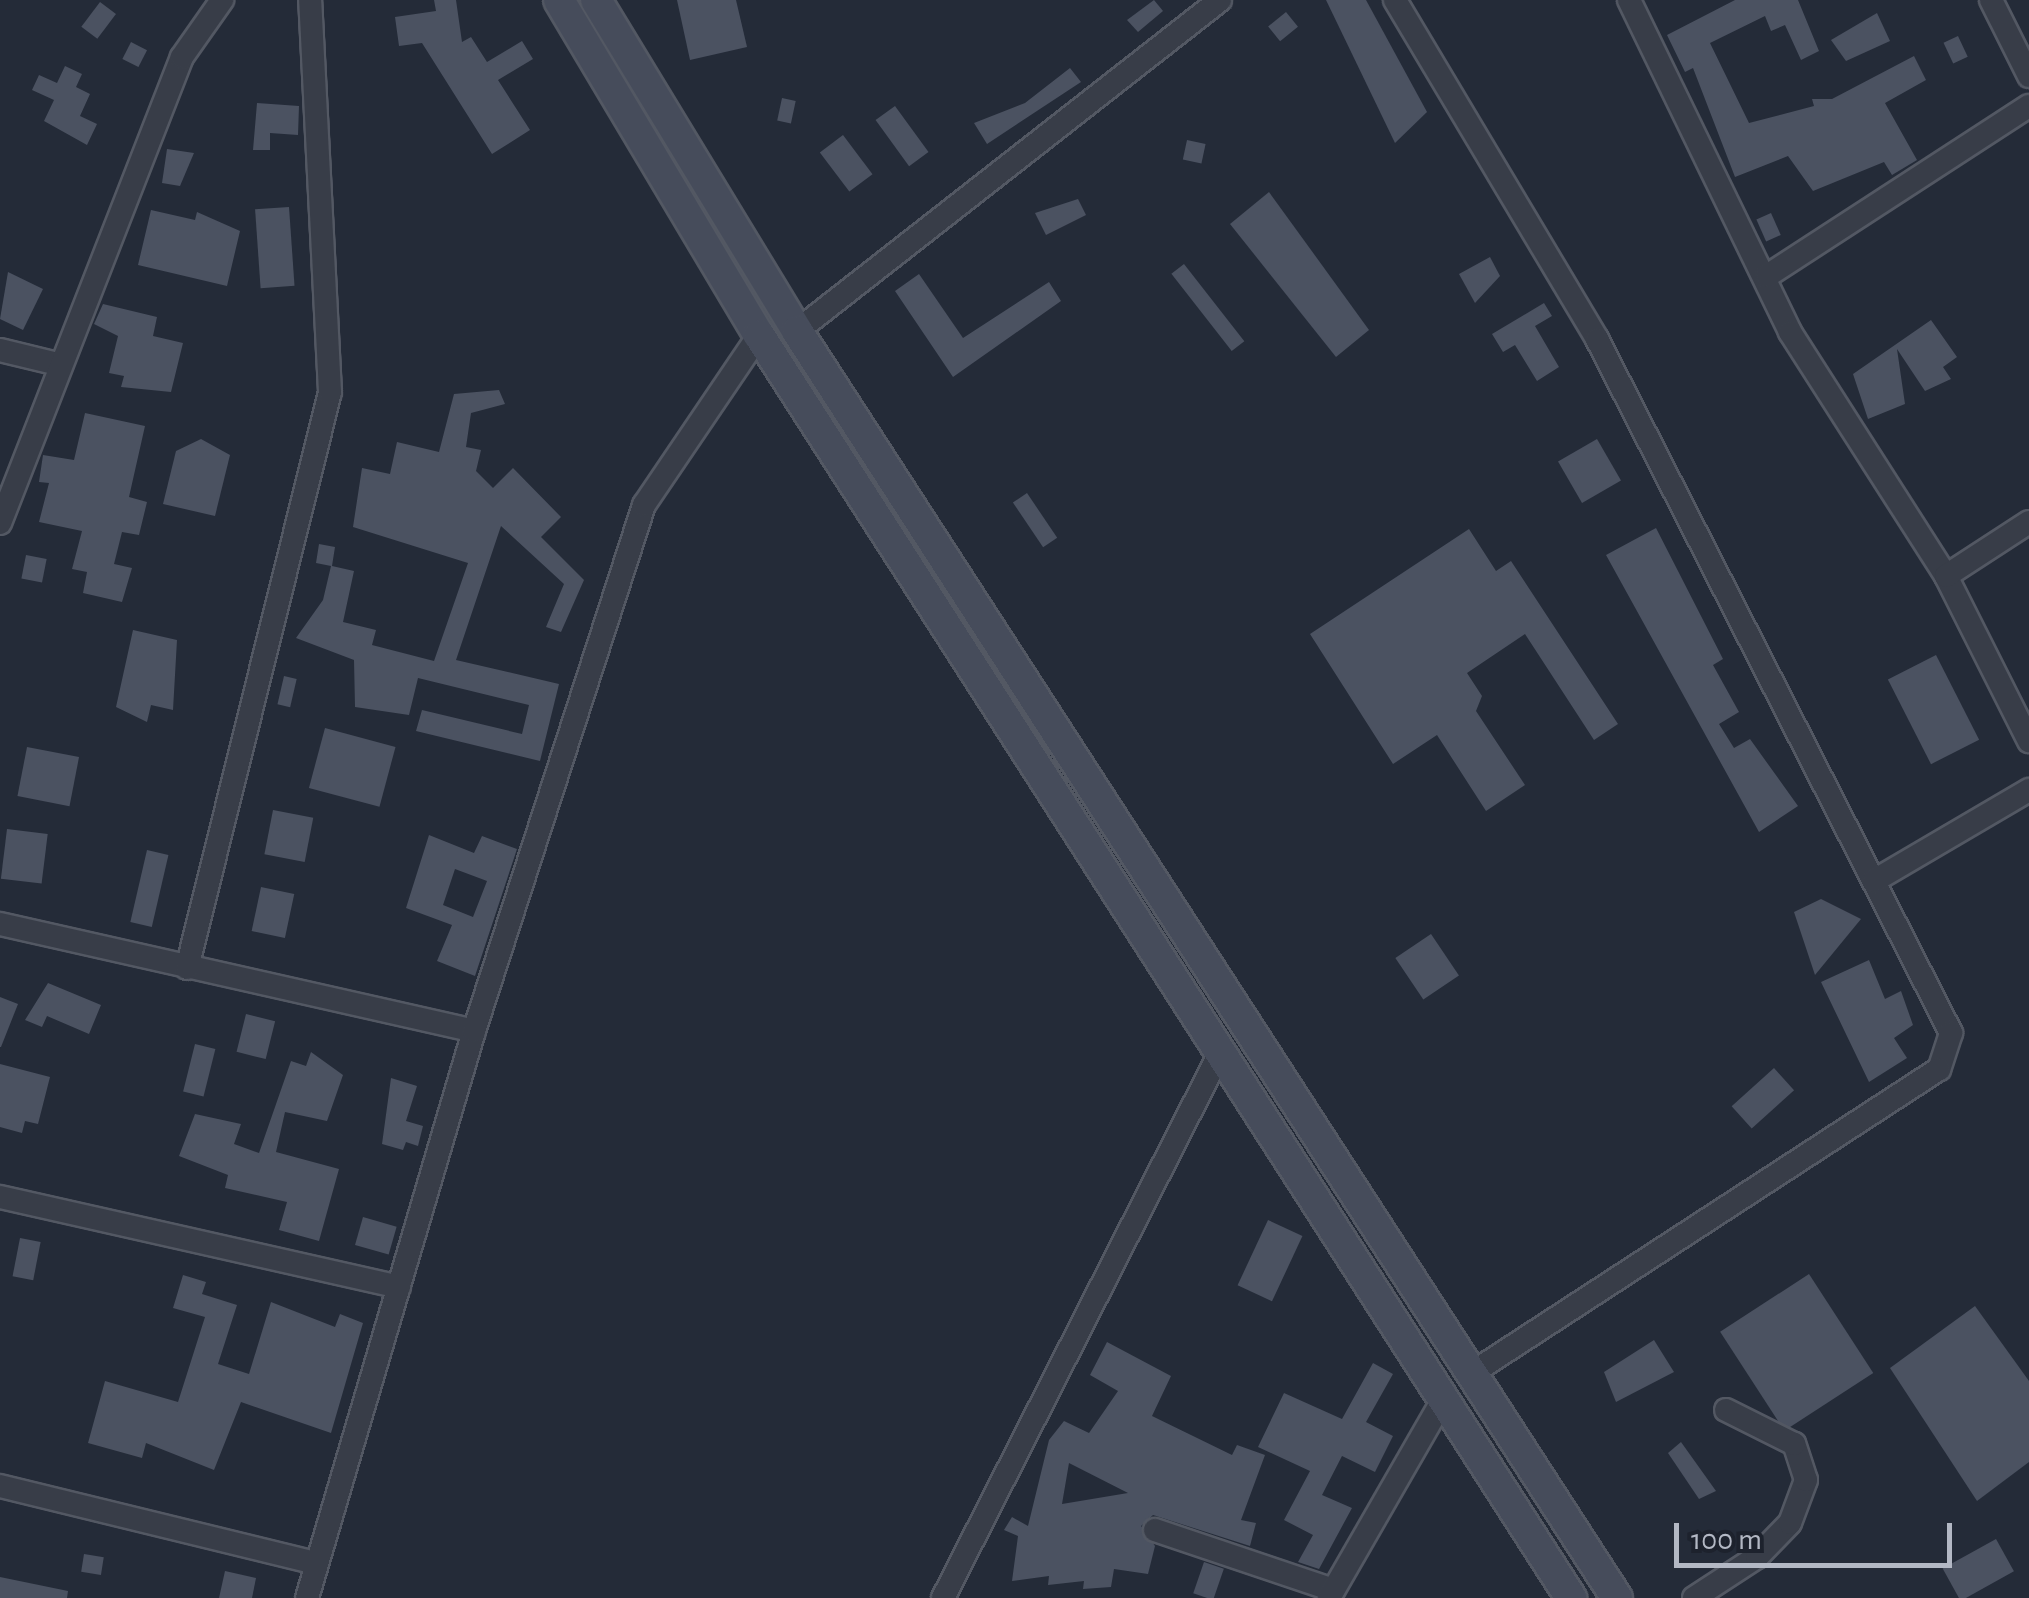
<!DOCTYPE html>
<html>
<head>
<meta charset="utf-8">
<style>
	body { margin:0 }
	#map { position:relative; width:2029px; height:1598px; overflow:hidden; background:#242b38; font-family:"Alegreya Sans",sans-serif }
	div>[style] { position:absolute }
	[style*='--x'] { left:calc(var(--x)*1px); top:calc(var(--y)*1px); width:calc(var(--w)*1px); rotate:calc(var(--a)*1deg) }
	.building>* { inset:0; background:#4b5261; transform-origin:0 0 }
	.roads { filter:drop-shadow(2px 0 #535863) drop-shadow(-2px 0 #535863) drop-shadow(0 2px #535863) drop-shadow(0 -2px #535863) }
	.street>* { height:22px; margin:-11px; padding:0 11px; transform-origin:11px; border-radius:11px; background:#383d48 }
	.secondary>* { height:30px; margin:-15px; padding:0 15px; transform-origin:15px; border-radius:15px; background:#464c5b }
	span { translate:-50% -50%; white-space:nowrap; text-align:center; line-height:1.15; -webkit-text-stroke:9px #1d222d; paint-order:stroke }
	.scale { position:absolute; left:1674px; top:1523px; width:278px; height:45px; box-sizing:border-box; border:5px solid #b3b8c4; border-top:0; padding-left:12px; font-size:30px; line-height:35px; white-space:nowrap; color:#b3b8c4; -webkit-text-stroke:8px #1d222d; paint-order:stroke }
</style>
</head>
<body>
<div id="map">
	<div class="building">
		<i style="clip-path:polygon(434px 0,456px 0,462px 42px,471px 37px,487px 62px,522px 41px,533px 59px,498px 80px,530px 130px,492px 154px,422px 43px,399px 46px,395px 17px,436px 11px)"></i>
		<i style="clip-path:polygon(677px 0,736px 0,747px 47px,690px 60px)"></i>
		<i style="clip-path:polygon(1154px 0,1163px 11px,1138px 32px,1127px 20px)"></i>
		<i style="clip-path:polygon(1326px 0,1366px 0,1427px 112px,1395px 143px)"></i>
		<i style="clip-path:polygon(1735px 0,1798px 0,1819px 51px,1801px 60px,1785px 25px,1771px 31px,1765px 16px,1710px 43px,1749px 123px,1814px 106px,1812px 99px,1832px 99px,1914px 56px,1926px 80px,1885px 103px,1917px 160px,1892px 175px,1884px 162px,1813px 191px,1788px 156px,1735px 177px,1693px 68px,1685px 72px,1667px 35px)"></i>
		<i style="left:100px;top:2px;width:20px;height:31px;rotate:37deg"></i>
		<i style="left:1286px;top:12px;width:19px;height:23px;rotate:51deg"></i>
		<i style="clip-path:polygon(1877px 13px,1890px 41px,1846px 61px,1831px 40px)"></i>
		<i style="left:1958px;top:36px;width:23px;height:16px;rotate:65deg"></i>
		<i style="left:131px;top:42px;width:18px;height:19px;rotate:27deg"></i>
		<i style="clip-path:polygon(65px 66px,82px 74px,76px 87px,90px 94px,80px 116px,97px 124px,87px 145px,44px 121px,54px 100px,32px 90px,39px 75px,57px 83px)"></i>
		<i style="clip-path:polygon(1070px 68px,1081px 82px,987px 144px,974px 123px,1025px 103px)"></i>
		<i style="left:782px;top:98px;width:14px;height:23px;rotate:12deg"></i>
		<i style="clip-path:polygon(257px 103px,299px 106px,298px 135px,270px 133px,270px 150px,253px 150px)"></i>
		<i style="left:895px;top:106px;width:57px;height:24px;rotate:54deg"></i>
		<i style="left:843px;top:135px;width:49px;height:29px;rotate:53deg"></i>
		<i style="left:1187px;top:140px;width:19px;height:20px;rotate:12deg"></i>
		<i style="clip-path:polygon(167px 149px,194px 153px,180px 186px,162px 183px)"></i>
		<i style="clip-path:polygon(1269px 192px,1369px 330px,1336px 357px,1230px 224px)"></i>
		<i style="clip-path:polygon(1078px 199px,1086px 215px,1046px 235px,1035px 213px)"></i>
		<i style="left:289px;top:207px;width:79px;height:34px;rotate:86deg"></i>
		<i style="clip-path:polygon(151px 210px,195px 220px,197px 212px,240px 231px,227px 286px,138px 265px)"></i>
		<i style="left:1771px;top:213px;width:24px;height:16px;rotate:66deg"></i>
		<i style="clip-path:polygon(1490px 257px,1500px 276px,1475px 303px,1459px 274px)"></i>
		<i style="left:1184px;top:264px;width:98px;height:16px;rotate:52deg"></i>
		<i style="clip-path:polygon(8px 272px,43px 289px,23px 330px,0 319px)"></i>
		<i style="clip-path:polygon(919px 274px,963px 338px,1049px 282px,1061px 301px,953px 377px,895px 291px)"></i>
		<i style="clip-path:polygon(1544px 303px,1552px 316px,1535px 326px,1559px 367px,1537px 381px,1515px 345px,1503px 352px,1492px 334px)"></i>
		<i style="clip-path:polygon(103px 304px,157px 317px,153px 336px,183px 343px,171px 392px,121px 387px,124px 376px,109px 373px,118px 336px,94px 324px)"></i>
		<i style="clip-path:polygon(1931px 320px,1957px 357px,1943px 367px,1951px 379px,1925px 391px,1897px 349px,1905px 404px,1868px 419px,1853px 374px)"></i>
		<i style="clip-path:polygon(499px 390px,505px 404px,471px 413px,466px 447px,481px 450px,476px 471px,493px 488px,513px 468px,561px 517px,541px 537px,584px 580px,561px 632px,546px 627px,564px 584px,501px 526px,456px 660px,559px 684px,540px 761px,416px 731px,422px 710px,522px 734px,529px 705px,418px 678px,409px 715px,355px 707px,354px 660px,296px 638px,323px 600px,331px 566px,316px 563px,319px 544px,335px 547px,332px 566px,354px 571px,343px 622px,376px 630px,372px 645px,434px 661px,468px 563px,353px 527px,362px 468px,390px 474px,397px 442px,439px 452px,454px 394px)"></i>
		<i style="clip-path:polygon(85px 413px,145px 426px,129px 497px,147px 502px,139px 535px,122px 532px,114px 564px,132px 568px,122px 602px,83px 593px,87px 572px,72px 569px,82px 531px,39px 522px,49px 483px,39px 482px,43px 455px,74px 460px)"></i>
		<i style="clip-path:polygon(201px 439px,230px 455px,215px 516px,163px 504px,176px 451px)"></i>
		<i style="left:1597px;top:439px;width:48px;height:45px;rotate:60deg"></i>
		<i style="left:1027px;top:493px;width:54px;height:17px;rotate:56deg"></i>
		<i style="clip-path:polygon(1656px 528px,1723px 659px,1713px 665px,1739px 712px,1719px 724px,1734px 748px,1750px 739px,1798px 806px,1759px 832px,1606px 555px)"></i>
		<i style="clip-path:polygon(1469px 529px,1496px 571px,1511px 561px,1618px 724px,1594px 740px,1525px 634px,1467px 673px,1482px 696px,1476px 711px,1525px 785px,1486px 811px,1437px 735px,1393px 764px,1310px 634px)"></i>
		<i style="left:26px;top:555px;width:21px;height:24px;rotate:11deg"></i>
		<i style="clip-path:polygon(133px 630px,177px 640px,173px 710px,151px 705px,147px 722px,116px 707px)"></i>
		<i style="left:1936px;top:655px;width:95px;height:54px;rotate:63deg"></i>
		<i style="left:284px;top:676px;width:13px;height:29px;rotate:13deg"></i>
		<i style="left:325px;top:728px;width:73px;height:62px;rotate:15deg"></i>
		<i style="left:27px;top:747px;width:53px;height:50px;rotate:11deg"></i>
		<i style="left:273px;top:810px;width:41px;height:45px;rotate:11deg"></i>
		<i style="left:7px;top:829px;width:41px;height:50px;rotate:7deg"></i>
		<i style="clip-path:polygon(evenodd,429px 835px,474px 853px,482px 836px,517px 849px,475px 976px,437px 961px,452px 925px,406px 908px,429px 835px,455px 869px,487px 881px,473px 917px,443px 905px,455px 869px)"></i>
		<i style="left:147px;top:850px;width:22px;height:74px;rotate:13deg"></i>
		<i style="left:261px;top:887px;width:34px;height:45px;rotate:12deg"></i>
		<i style="clip-path:polygon(1821px 899px,1861px 919px,1815px 975px,1794px 912px)"></i>
		<i style="left:1431px;top:934px;width:50px;height:43px;rotate:56deg"></i>
		<i style="clip-path:polygon(1869px 960px,1885px 999px,1901px 991px,1913px 1025px,1894px 1038px,1907px 1058px,1869px 1082px,1821px 982px)"></i>
		<i style="clip-path:polygon(48px 983px,101px 1005px,89px 1034px,47px 1016px,42px 1027px,25px 1020px)"></i>
		<i style="clip-path:polygon(0 997px,18px 1004px,1px 1047px,0 1047px)"></i>
		<i style="left:246px;top:1014px;width:30px;height:39px;rotate:14deg"></i>
		<i style="left:195px;top:1044px;width:21px;height:49px;rotate:14deg"></i>
		<i style="clip-path:polygon(311px 1052px,343px 1075px,327px 1121px,285px 1112px,276px 1152px,339px 1169px,319px 1241px,279px 1230px,287px 1202px,225px 1188px,228px 1175px,179px 1156px,195px 1114px,241px 1124px,234px 1144px,259px 1153px,291px 1061px,306px 1066px)"></i>
		<i style="clip-path:polygon(0 1064px,50px 1077px,38px 1124px,25px 1121px,22px 1133px,0 1127px)"></i>
		<i style="left:1774px;top:1068px;width:30px;height:57px;rotate:48deg"></i>
		<i style="clip-path:polygon(391px 1078px,417px 1086px,406px 1121px,423px 1126px,418px 1146px,406px 1142px,403px 1150px,382px 1144px)"></i>
		<i style="left:363px;top:1217px;width:35px;height:29px;rotate:16deg"></i>
		<i style="left:1268px;top:1220px;width:38px;height:72px;rotate:25deg"></i>
		<i style="left:20px;top:1238px;width:21px;height:39px;rotate:11deg"></i>
		<i style="left:1809px;top:1274px;width:118px;height:106px;rotate:57deg"></i>
		<i style="clip-path:polygon(183px 1275px,206px 1282px,202px 1294px,237px 1305px,218px 1364px,249px 1374px,271px 1302px,335px 1327px,340px 1314px,363px 1323px,331px 1433px,241px 1402px,214px 1470px,146px 1443px,142px 1458px,88px 1443px,105px 1381px,178px 1402px,205px 1317px,173px 1308px)"></i>
		<i style="clip-path:polygon(1975px 1306px,2029px 1381px,2029px 1462px,1977px 1501px,1890px 1368px)"></i>
		<i style="clip-path:polygon(1654px 1340px,1674px 1372px,1616px 1402px,1604px 1372px)"></i>
		<i style="clip-path:polygon(evenodd,1107px 1342px,1171px 1376px,1152px 1416px,1232px 1455px,1237px 1445px,1265px 1455px,1241px 1520px,1256px 1523px,1250px 1546px,1153px 1515px,1141px 1526px,1155px 1546px,1148px 1574px,1114px 1569px,1111px 1587px,1083px 1589px,1084px 1581px,1048px 1585px,1049px 1576px,1012px 1581px,1018px 1536px,1004px 1530px,1012px 1517px,1028px 1526px,1049px 1440px,1064px 1421px,1089px 1433px,1118px 1391px,1090px 1375px,1107px 1342px,1069px 1463px,1128px 1493px,1062px 1504px,1069px 1463px)"></i>
		<i style="clip-path:polygon(1373px 1363px,1393px 1374px,1366px 1422px,1393px 1436px,1375px 1472px,1342px 1456px,1322px 1495px,1352px 1508px,1319px 1569px,1298px 1562px,1313px 1535px,1284px 1520px,1310px 1471px,1258px 1447px,1284px 1393px,1342px 1419px)"></i>
		<i style="clip-path:polygon(1681px 1442px,1716px 1491px,1699px 1499px,1668px 1453px)"></i>
		<i style="left:1996px;top:1539px;width:37px;height:61px;rotate:61deg"></i>
		<i style="left:84px;top:1554px;width:20px;height:18px;rotate:9deg"></i>
		<i style="left:1204px;top:1562px;width:21px;height:33px;rotate:19deg"></i>
		<i style="clip-path:polygon(225px 1571px,256px 1578px,252px 1598px,219px 1598px)"></i>
		<i style="clip-path:polygon(0 1577px,68px 1591px,67px 1598px,0 1598px)"></i>
	</div>
	<div class="roads">
		<div class="street">
			<i style="--x:1395;--y:0;--w:395;--a:59.2"></i>
			<i style="--x:1597;--y:339;--w:779;--a:62.97"></i>
			<i style="--x:1951;--y:1033;--w:38;--a:108"></i>
			<i style="--x:1939;--y:1069;--w:561;--a:146.93"></i>
			<i style="--x:1629;--y:0;--w:369;--a:64.1"></i>
			<i style="--x:1790;--y:332;--w:290;--a:57.4"></i>
			<i style="--x:1946;--y:576;--w:185;--a:63.3"></i>
			<i style="--x:1991;--y:0;--w:85;--a:63.4"></i>
			<i style="--x:1767;--y:276;--w:312;--a:-33"></i>
			<i style="--x:797;--y:331;--w:537;--a:-38.04"></i>
			<i style="--x:0;--y:350;--w:60;--a:13.6"></i>
			<i style="--x:0;--y:523;--w:500;--a:-68.67"></i>
			<i style="--x:182;--y:57;--w:70;--a:-54.9"></i>
			<i style="--x:1946;--y:576;--w:99;--a:-33"></i>
			<i style="--x:1874;--y:881;--w:180;--a:-30.4"></i>
			<i style="--x:0;--y:924;--w:486;--a:12.7"></i>
			<i style="--x:187;--y:968;--w:593;--a:-76.06"></i>
			<i style="--x:330;--y:392;--w:393;--a:-92.9"></i>
			<i style="--x:0;--y:1197;--w:409;--a:12.7"></i>
			<i style="--x:0;--y:1486;--w:325;--a:13.7"></i>
			<i style="--x:1155;--y:1530;--w:188;--a:18.6"></i>
			<i style="--x:307;--y:1598;--w:591;--a:-73.59"></i>
			<i style="--x:474;--y:1031;--w:553;--a:-72.09"></i>
			<i style="--x:644;--y:505;--w:205;--a:-55.9"></i>
			<i style="--x:943;--y:1598;--w:609;--a:-63.06"></i>
			<i style="--x:1329;--y:1598;--w:231;--a:-60.1"></i>
			<i style="--x:1694;--y:1598;--w:75;--a:-33.1"></i>
			<i style="--x:1757;--y:1557;--w:47;--a:-45.9"></i>
			<i style="--x:1790;--y:1523;--w:46;--a:-69.6"></i>
			<i style="--x:1806;--y:1480;--w:38;--a:-108"></i>
			<i style="--x:1794;--y:1444;--w:76;--a:-153.4"></i>
		</div>
		<div class="secondary">
			<i style="--x:559;--y:0;--w:390;--a:59.2"></i>
			<i style="--x:759;--y:335;--w:1502;--a:57.26"></i>
			<i style="--x:596;--y:0;--w:387;--a:58.7"></i>
			<i style="--x:797;--y:331;--w:1509;--a:57.09"></i>
		</div>
	</div>
	<div class="scale">100 m</div>
</div>
</body>
</html>
